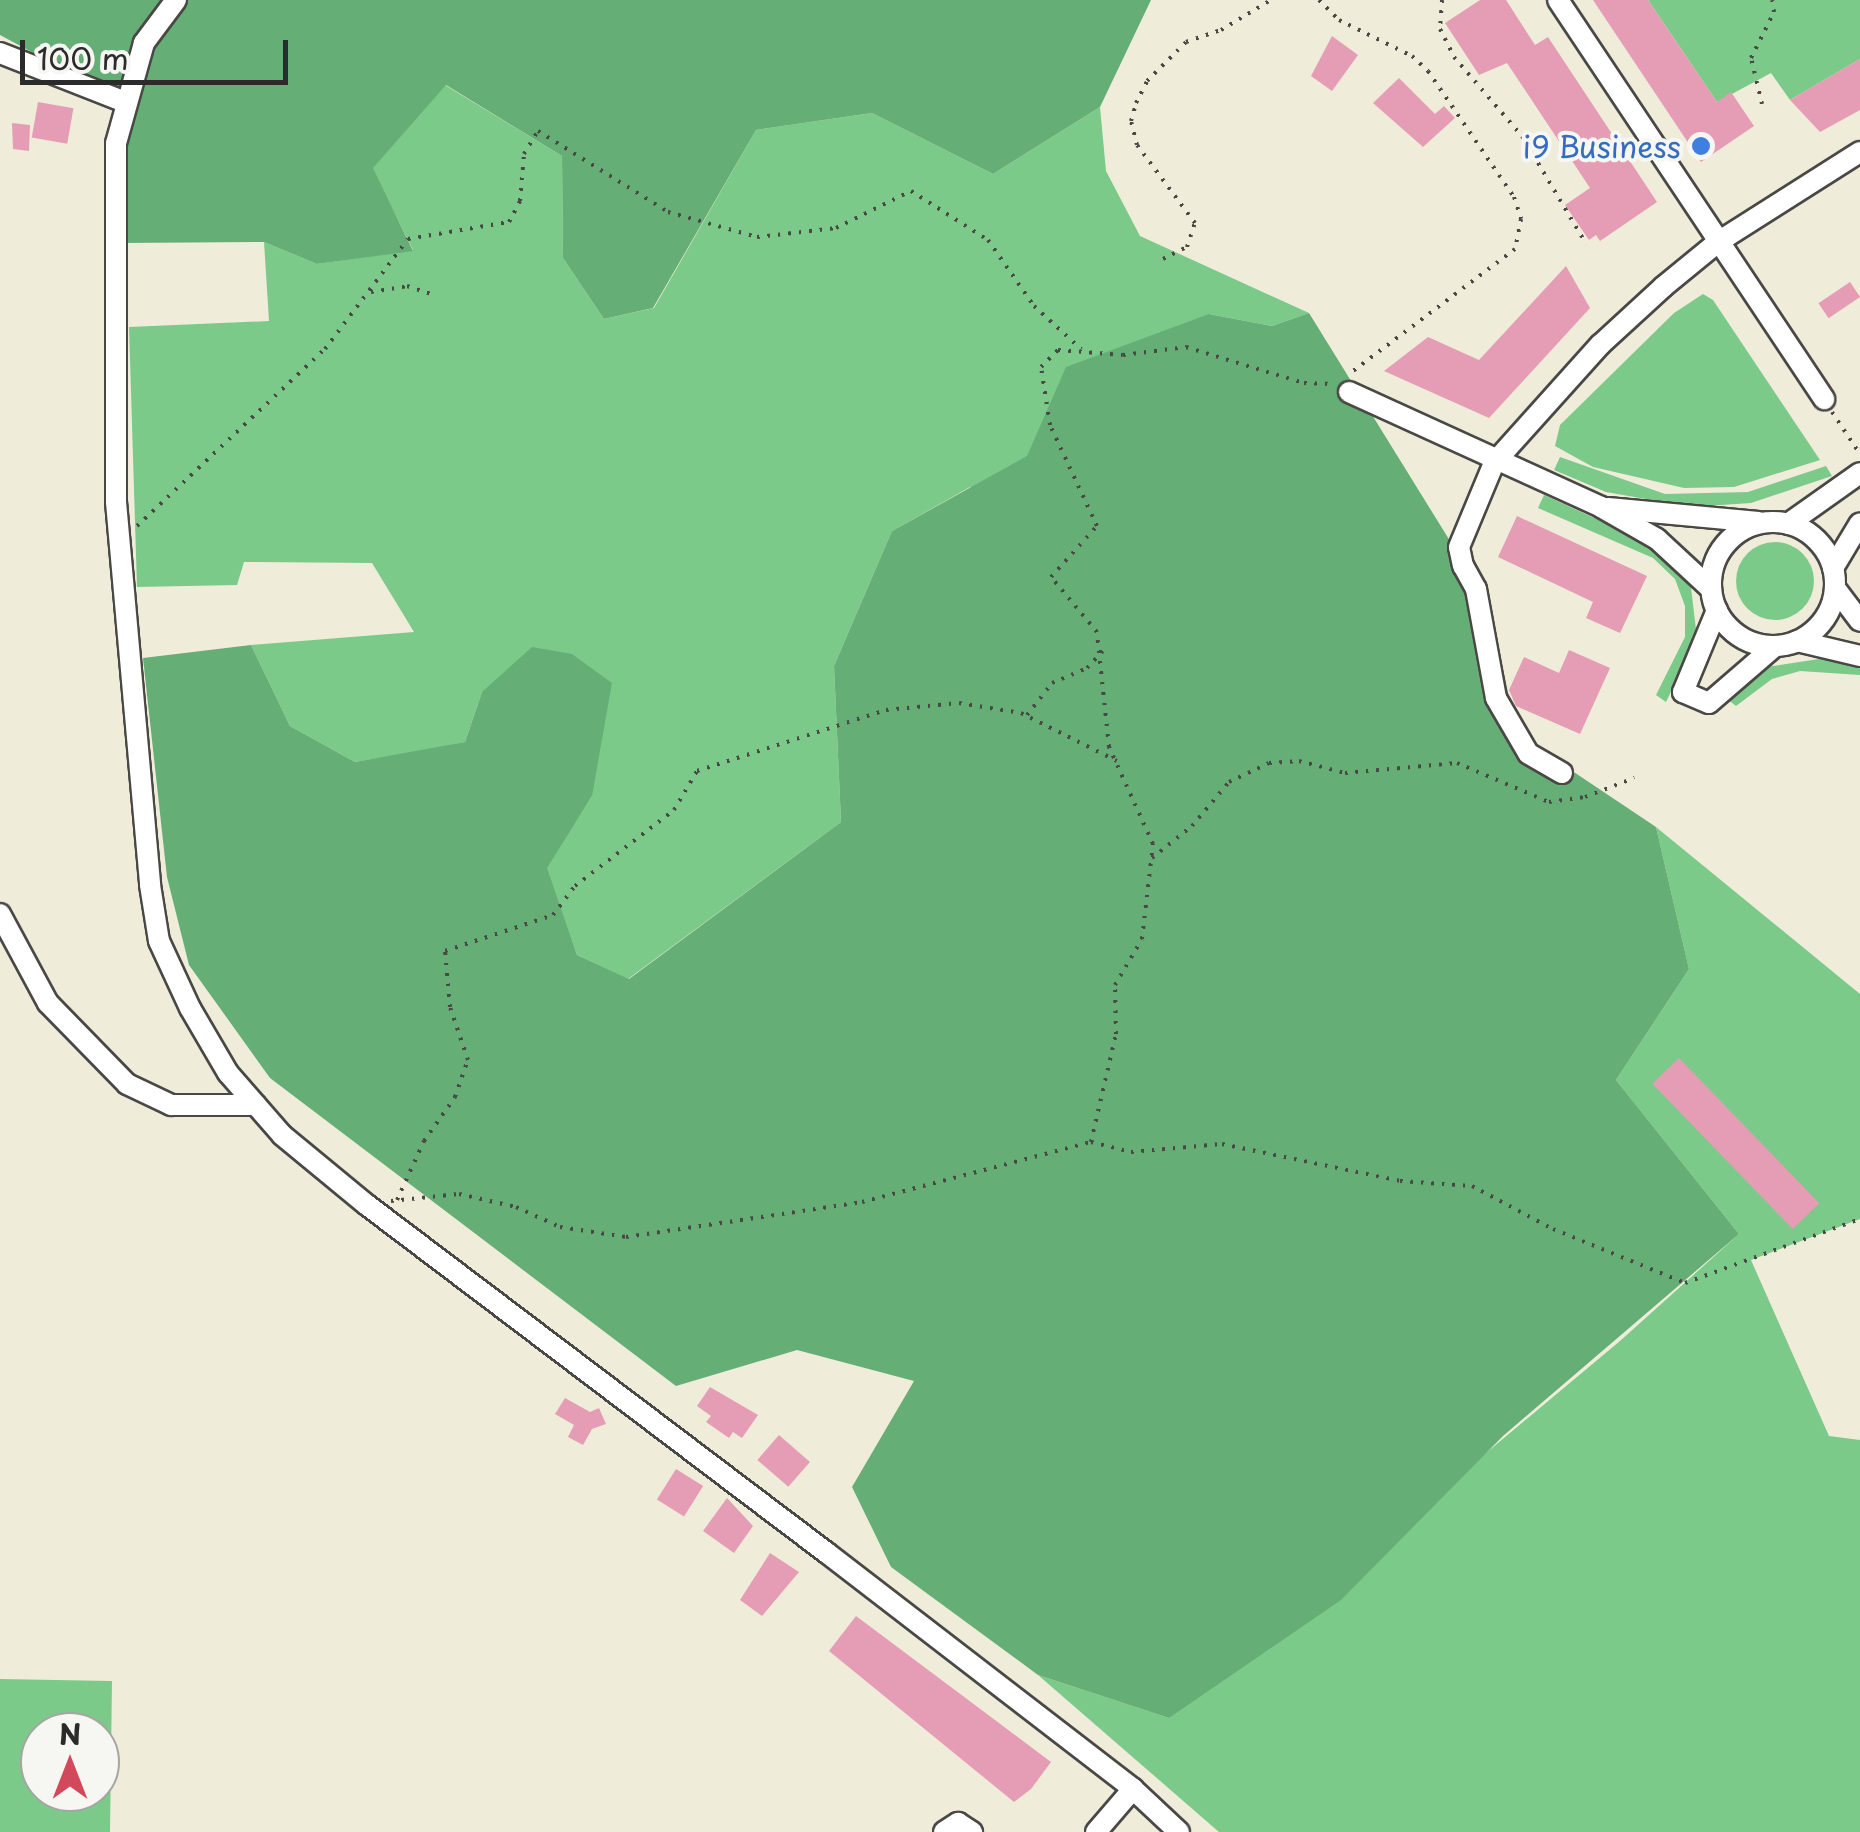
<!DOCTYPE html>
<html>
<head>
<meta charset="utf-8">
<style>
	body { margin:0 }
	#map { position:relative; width:1860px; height:1832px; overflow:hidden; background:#f0ecda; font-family:"Playpen Sans",sans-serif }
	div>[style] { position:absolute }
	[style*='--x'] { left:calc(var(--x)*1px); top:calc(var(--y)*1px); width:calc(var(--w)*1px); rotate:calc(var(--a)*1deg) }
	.green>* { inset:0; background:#7cca89 }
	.round { border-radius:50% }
	.forest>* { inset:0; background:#65ae75 }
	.building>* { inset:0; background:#e49db4; transform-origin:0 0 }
	.path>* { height:4px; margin-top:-2px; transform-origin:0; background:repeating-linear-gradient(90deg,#494845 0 2.5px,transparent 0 10.5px) }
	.roads { filter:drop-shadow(2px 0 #494845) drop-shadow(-2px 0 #494845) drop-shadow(0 2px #494845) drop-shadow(0 -2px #494845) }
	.minor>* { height:20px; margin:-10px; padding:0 10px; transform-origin:10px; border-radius:10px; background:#fff }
	.minor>.ring { margin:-10px; padding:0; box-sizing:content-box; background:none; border:20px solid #fff; border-radius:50% }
	.dots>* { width:28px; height:28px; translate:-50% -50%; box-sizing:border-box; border:5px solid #f6f6f2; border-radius:50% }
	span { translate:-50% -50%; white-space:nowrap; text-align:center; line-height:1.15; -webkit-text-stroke:8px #f6f6f2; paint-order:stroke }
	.shop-label { font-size:30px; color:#366cbe }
	.right { translate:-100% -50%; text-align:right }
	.north { position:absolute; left:20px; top:1712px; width:100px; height:100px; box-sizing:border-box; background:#f6f6f2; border:2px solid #a5a5a2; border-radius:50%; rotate:0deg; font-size:28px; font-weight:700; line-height:40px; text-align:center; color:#2b2b2b }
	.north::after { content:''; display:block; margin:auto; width:35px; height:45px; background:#d1495b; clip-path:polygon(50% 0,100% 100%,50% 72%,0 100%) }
	.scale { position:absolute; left:20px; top:40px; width:268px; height:45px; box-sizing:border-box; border:5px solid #2b2b2b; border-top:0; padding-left:12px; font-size:30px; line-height:35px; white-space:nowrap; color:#2b2b2b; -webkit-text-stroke:8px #f6f6f2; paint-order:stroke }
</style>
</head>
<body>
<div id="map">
	<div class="green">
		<i style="clip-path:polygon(1648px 0,1860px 0,1860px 59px,1790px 100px,1771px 73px,1717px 102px)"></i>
		<i style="clip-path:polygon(445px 85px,562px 156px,563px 258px,604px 319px,654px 308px,756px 130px,872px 113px,993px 174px,1100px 107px,1106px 171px,1140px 236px,1309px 313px,1272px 326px,1209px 314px,1065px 558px,970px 487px,892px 531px,834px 666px,841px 822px,628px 979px,577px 955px,546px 868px,592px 796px,482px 692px,465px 742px,428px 750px,355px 762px,290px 726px,251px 645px,414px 632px,372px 563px,244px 562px,237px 585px,137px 587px,129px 327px,269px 321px,264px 242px,317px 264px,413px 250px,372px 168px)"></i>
		<i style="clip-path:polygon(1703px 294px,1713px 300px,1820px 460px,1734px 487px,1684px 488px,1593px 467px,1555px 446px,1560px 425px,1674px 313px)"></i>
		<i style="clip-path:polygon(1560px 457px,1665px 494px,1748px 492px,1826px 466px,1832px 476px,1751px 503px,1691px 507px,1606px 492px,1554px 470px)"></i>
		<i style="clip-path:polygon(1544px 495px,1662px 549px,1690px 579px,1697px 638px,1666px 702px,1656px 695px,1685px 637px,1685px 606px,1675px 579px,1653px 558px,1538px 508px)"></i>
		<i class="round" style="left:1736px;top:542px;width:78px;height:78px"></i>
		<i style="clip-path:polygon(1832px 657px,1860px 663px,1860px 675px,1800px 671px,1772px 679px,1736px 706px,1727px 699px,1766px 667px)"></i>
		<i style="clip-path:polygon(1656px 827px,1860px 994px,1860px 1219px,1751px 1260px,1829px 1436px,1860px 1440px,1860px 1832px,1219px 1832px,1038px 1675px,1169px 1718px,1620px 1341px,1739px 1234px,1616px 1080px,1689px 969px)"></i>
		<i style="clip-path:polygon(evenodd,0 1679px,112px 1681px,110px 1832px,0 1832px,0 1679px,40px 1732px,100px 1732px,100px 1792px,40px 1792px,40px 1732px)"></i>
	</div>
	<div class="forest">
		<i style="clip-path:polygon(0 0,1151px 0,1100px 107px,993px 174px,872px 113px,756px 130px,653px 308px,604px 319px,563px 258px,562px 156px,446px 85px,373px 168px,413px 251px,317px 264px,264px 242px,122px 243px,125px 102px,0 35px)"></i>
		<i style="clip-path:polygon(1309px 313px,1489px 604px,1517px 734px,1656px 827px,1689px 969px,1616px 1080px,1739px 1234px,1503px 1436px,1341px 1600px,1169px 1718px,1038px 1675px,891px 1567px,852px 1487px,914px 1381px,797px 1350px,676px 1386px,270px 1078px,189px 965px,167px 877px,143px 658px,251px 645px,290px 726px,355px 762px,465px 742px,482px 692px,532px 647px,572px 654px,612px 683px,592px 796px,547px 868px,577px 955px,629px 979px,841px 822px,834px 666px,892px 531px,1027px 456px,1066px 367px,1209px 314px,1272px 326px)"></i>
	</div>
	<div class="building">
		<i style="clip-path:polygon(1480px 0,1506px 0,1535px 45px,1548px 37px,1657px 202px,1600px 241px,1596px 235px,1589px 240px,1565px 205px,1590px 188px,1507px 63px,1479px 75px,1445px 23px)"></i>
		<i style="clip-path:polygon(1593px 0,1648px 0,1717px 102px,1731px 92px,1754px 126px,1701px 162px)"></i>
		<i style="clip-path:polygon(1332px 36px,1358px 55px,1332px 91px,1311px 76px)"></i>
		<i style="clip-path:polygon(1860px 59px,1860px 110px,1820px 132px,1790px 100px)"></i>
		<i style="clip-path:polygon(1399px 78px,1435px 114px,1444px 106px,1455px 118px,1423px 147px,1373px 103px)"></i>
		<i style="left:38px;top:102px;width:36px;height:36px;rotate:10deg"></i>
		<i style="clip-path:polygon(12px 123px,30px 125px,29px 151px,13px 149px)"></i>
		<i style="clip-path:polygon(1566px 266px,1590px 308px,1489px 418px,1384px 371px,1428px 337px,1479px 360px)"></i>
		<i style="left:1850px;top:282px;width:18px;height:38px;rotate:56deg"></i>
		<i style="clip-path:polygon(1517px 516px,1647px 576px,1620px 633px,1586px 618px,1593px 602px,1498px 557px)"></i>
		<i style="clip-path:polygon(1569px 650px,1610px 668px,1580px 734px,1516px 706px,1509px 690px,1524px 657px,1559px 673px)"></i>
		<i style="left:1679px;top:1058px;width:202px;height:37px;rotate:46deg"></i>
		<i style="clip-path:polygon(710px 1387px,758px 1415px,742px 1438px,733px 1432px,729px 1438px,706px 1422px,711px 1416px,697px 1406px)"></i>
		<i style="clip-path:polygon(565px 1398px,590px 1412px,599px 1408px,606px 1424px,592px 1429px,583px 1445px,568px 1437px,574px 1425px,555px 1414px)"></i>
		<i style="left:779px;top:1435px;width:41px;height:33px;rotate:41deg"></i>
		<i style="left:676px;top:1469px;width:32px;height:36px;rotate:32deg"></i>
		<i style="clip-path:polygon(727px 1498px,753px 1526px,734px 1553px,703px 1531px)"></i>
		<i style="clip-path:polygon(770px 1553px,799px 1572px,762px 1616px,740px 1600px)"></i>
		<i style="clip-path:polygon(856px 1616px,1051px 1762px,1031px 1789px,1014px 1802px,829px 1651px)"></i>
	</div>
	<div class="path">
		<i style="--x:1319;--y:0;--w:28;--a:45"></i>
		<i style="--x:1339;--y:20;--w:81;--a:26.3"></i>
		<i style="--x:1412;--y:56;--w:22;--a:43"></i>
		<i style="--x:1428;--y:71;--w:153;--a:55.7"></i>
		<i style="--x:1514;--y:197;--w:23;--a:72"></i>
		<i style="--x:1521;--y:219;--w:31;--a:101"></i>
		<i style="--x:1515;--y:249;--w:208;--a:143"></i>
		<i style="--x:1442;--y:0;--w:29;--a:94"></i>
		<i style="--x:1440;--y:29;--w:31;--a:63"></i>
		<i style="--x:1454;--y:57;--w:104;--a:49.3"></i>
		<i style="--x:1522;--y:136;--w:126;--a:59.3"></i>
		<i style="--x:1762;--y:104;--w:47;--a:-103.4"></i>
		<i style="--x:1751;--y:58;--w:51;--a:-63.4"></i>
		<i style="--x:1774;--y:12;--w:12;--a:-99"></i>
		<i style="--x:1163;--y:259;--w:27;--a:-27"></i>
		<i style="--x:1187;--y:247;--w:25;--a:-72"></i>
		<i style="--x:1195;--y:223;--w:97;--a:-126.6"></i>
		<i style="--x:1137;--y:145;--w:25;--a:-104"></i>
		<i style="--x:1131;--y:121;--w:19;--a:-74"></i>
		<i style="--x:1136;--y:103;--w:25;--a:-63"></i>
		<i style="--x:1147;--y:81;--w:55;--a:-45"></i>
		<i style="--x:1186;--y:42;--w:37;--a:-19"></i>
		<i style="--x:1221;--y:30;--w:58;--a:-31"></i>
		<i style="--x:371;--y:292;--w:36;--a:-9"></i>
		<i style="--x:407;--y:286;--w:26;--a:18"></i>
		<i style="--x:1832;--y:412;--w:50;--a:56.3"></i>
		<i style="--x:137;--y:526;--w:258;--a:-43.3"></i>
		<i style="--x:325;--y:349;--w:138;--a:-53"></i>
		<i style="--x:408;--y:239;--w:102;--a:-9.6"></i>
		<i style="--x:509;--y:222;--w:24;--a:-62"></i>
		<i style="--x:520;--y:201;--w:47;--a:-85.1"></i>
		<i style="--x:524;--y:154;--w:27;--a:-59"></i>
		<i style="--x:538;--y:131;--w:153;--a:31.9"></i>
		<i style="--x:668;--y:212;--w:92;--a:15.7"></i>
		<i style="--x:757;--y:237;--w:80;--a:-6.5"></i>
		<i style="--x:836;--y:228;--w:84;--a:-26.3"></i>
		<i style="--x:911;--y:191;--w:91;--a:32.5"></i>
		<i style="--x:988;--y:240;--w:80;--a:55.1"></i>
		<i style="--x:1034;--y:306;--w:64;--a:42.5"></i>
		<i style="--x:1027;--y:715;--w:41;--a:-52"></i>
		<i style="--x:1052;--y:683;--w:38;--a:-23"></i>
		<i style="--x:1087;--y:668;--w:23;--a:-47"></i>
		<i style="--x:1152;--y:858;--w:51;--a:-38.7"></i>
		<i style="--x:1192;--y:826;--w:57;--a:-49.9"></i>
		<i style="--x:1229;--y:782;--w:44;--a:-25.4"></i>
		<i style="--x:1269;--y:763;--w:30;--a:-4"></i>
		<i style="--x:1299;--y:761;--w:48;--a:14.6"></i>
		<i style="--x:1345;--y:773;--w:112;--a:-5.1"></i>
		<i style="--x:1457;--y:763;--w:100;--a:23"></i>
		<i style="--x:1549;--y:802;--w:36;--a:-8"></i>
		<i style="--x:1585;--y:797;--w:53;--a:-21.2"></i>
		<i style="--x:1091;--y:1142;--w:41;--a:14"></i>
		<i style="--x:1131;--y:1152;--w:91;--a:-5"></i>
		<i style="--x:1222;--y:1144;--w:182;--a:11.7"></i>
		<i style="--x:1400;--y:1181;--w:72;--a:4"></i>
		<i style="--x:1472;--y:1186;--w:92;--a:28"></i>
		<i style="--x:1553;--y:1229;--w:143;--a:22.2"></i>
		<i style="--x:1685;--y:1283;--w:186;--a:-20.1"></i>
		<i style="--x:397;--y:1200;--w:65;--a:-65.4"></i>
		<i style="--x:424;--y:1141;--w:54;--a:-54.8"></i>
		<i style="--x:455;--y:1097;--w:39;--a:-71"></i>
		<i style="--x:468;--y:1060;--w:56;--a:-108.8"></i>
		<i style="--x:450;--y:1007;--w:56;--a:-95.1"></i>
		<i style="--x:445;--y:951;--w:114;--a:-18.4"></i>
		<i style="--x:553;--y:915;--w:36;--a:-53"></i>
		<i style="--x:575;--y:886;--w:125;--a:-37.5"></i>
		<i style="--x:674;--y:810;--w:45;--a:-59.5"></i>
		<i style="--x:697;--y:771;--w:199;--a:-17.9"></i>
		<i style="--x:886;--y:710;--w:73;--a:-5.5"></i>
		<i style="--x:959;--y:703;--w:63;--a:9.2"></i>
		<i style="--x:1021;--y:713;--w:107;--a:26.6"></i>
		<i style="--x:391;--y:1201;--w:68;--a:-5.9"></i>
		<i style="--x:459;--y:1194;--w:58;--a:12.8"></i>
		<i style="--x:516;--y:1207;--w:48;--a:24.4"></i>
		<i style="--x:560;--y:1227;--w:67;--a:8.6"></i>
		<i style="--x:626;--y:1237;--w:239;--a:-8.4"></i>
		<i style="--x:862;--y:1202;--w:237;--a:-14.7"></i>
		<i style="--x:1091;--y:1142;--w:111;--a:-77"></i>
		<i style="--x:1116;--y:1034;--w:49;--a:-91.2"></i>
		<i style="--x:1115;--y:985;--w:53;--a:-59.6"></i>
		<i style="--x:1142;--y:939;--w:96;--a:-83.4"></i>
		<i style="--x:1153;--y:844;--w:107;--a:-114.4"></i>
		<i style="--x:1109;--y:747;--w:116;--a:-96"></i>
		<i style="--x:1097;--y:632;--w:72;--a:-129.9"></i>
		<i style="--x:1051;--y:577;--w:69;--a:-48"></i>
		<i style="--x:1097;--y:526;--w:111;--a:-115"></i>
		<i style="--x:1050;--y:425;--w:59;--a:-98.8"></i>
		<i style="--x:1041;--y:367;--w:24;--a:-45"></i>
		<i style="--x:1058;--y:350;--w:65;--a:4.4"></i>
		<i style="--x:1123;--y:355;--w:64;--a:-7.2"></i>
		<i style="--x:1186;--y:347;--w:123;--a:17"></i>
		<i style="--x:1304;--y:383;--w:28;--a:2"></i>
	</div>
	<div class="roads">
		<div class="minor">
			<i style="--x:176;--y:0;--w:54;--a:126.7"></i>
			<i style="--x:144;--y:43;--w:104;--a:105.6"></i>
			<i style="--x:116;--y:143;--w:359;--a:90"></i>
			<i style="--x:116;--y:502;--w:385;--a:84.9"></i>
			<i style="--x:150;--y:885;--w:57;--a:80.9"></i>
			<i style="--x:159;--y:941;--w:74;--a:65.2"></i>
			<i style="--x:190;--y:1008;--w:75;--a:59.7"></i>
			<i style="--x:228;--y:1073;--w:82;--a:48.9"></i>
			<i style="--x:282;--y:1135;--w:110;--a:39.5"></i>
			<i style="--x:367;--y:1205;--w:577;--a:37.11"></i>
			<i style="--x:827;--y:1553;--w:386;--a:37.6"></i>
			<i style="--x:1133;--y:1789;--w:63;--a:43.1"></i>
			<i style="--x:1558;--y:0;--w:480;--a:56.3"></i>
			<i style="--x:0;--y:53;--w:134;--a:21.4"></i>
			<i style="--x:1349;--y:392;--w:277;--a:24.5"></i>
			<i style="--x:1601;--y:507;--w:64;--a:29.7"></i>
			<i style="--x:1657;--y:539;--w:74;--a:42.8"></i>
			<i style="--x:1608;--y:508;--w:151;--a:5.3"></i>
			<i class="ring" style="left:1711px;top:522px;width:104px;height:104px"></i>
			<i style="--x:1788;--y:524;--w:88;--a:-35.3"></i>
			<i style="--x:1833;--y:568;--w:52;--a:-59"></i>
			<i style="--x:1835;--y:588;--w:41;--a:52.9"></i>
			<i style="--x:1717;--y:610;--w:89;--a:112.5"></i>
			<i style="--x:1683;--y:692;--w:28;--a:23"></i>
			<i style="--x:1709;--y:703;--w:87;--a:-40.8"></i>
			<i style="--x:1797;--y:641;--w:65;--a:13.4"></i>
			<i style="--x:1562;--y:773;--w:39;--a:-150"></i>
			<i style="--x:1528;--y:753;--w:64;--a:-120.2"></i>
			<i style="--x:1496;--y:698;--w:111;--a:-100.4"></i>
			<i style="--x:1476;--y:589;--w:26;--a:-119"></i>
			<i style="--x:1463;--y:566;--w:19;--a:-102"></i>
			<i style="--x:1459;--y:547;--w:91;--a:-67.4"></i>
			<i style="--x:1494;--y:463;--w:159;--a:-48.1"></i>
			<i style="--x:1600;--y:345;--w:86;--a:-42.6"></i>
			<i style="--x:1663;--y:287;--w:71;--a:-39.3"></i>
			<i style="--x:1718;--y:242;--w:168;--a:-32.4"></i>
			<i style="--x:0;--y:914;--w:101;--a:61.7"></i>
			<i style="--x:48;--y:1003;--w:113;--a:45.7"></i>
			<i style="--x:127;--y:1084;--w:49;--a:25.5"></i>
			<i style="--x:171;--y:1105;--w:85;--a:0"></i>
			<i style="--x:944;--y:1832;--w:17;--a:-33"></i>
			<i style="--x:958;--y:1823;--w:17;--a:33"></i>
			<i style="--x:1096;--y:1832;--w:57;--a:-49.3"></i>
		</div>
	</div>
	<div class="dots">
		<i style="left:1701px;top:146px;background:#3f7fe0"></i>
	</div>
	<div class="shop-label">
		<span class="right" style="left:1681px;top:146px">i9 Business</span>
	</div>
	<div class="north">N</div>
	<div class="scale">100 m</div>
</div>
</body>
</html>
